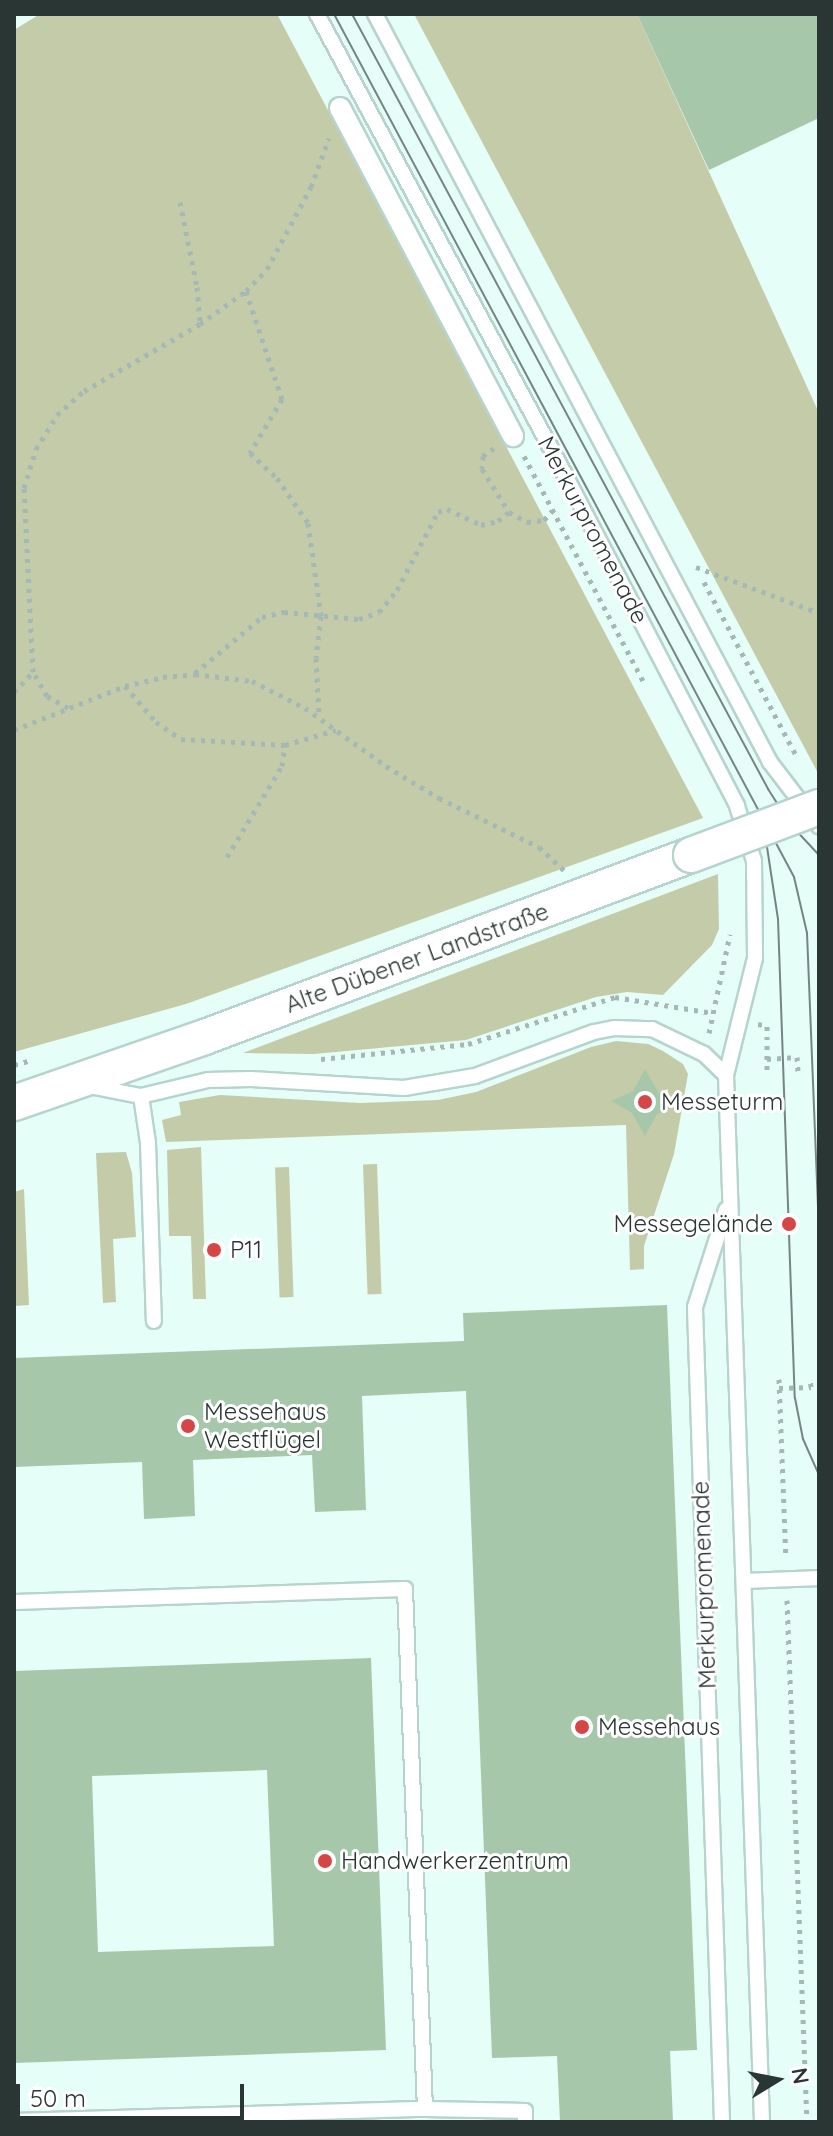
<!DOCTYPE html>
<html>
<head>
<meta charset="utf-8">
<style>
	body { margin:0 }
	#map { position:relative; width:833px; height:2136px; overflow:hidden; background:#e5fef8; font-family:Quicksand,sans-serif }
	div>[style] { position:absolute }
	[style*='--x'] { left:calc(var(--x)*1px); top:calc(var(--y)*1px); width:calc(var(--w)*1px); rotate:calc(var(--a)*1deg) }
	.green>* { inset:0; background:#c4cba9; transform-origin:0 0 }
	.building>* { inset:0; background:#a7c7aa }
	.path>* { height:5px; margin-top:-2.5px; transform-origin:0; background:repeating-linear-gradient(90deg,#a5b9b4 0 4px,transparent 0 10px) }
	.roads { filter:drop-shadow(2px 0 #b6d4cd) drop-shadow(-2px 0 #b6d4cd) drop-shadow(0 2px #b6d4cd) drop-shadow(0 -2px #b6d4cd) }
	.service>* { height:14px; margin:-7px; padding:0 7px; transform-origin:7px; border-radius:7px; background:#fff }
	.pedestrian>* { height:20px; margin:-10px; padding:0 10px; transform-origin:10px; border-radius:10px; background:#fff }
	.tertiary>* { height:34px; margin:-17px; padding:0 17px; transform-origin:17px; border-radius:17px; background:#fff }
	.tram>* { height:2px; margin:-1px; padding:0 1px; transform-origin:1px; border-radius:1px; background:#758682 }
	.bridges { filter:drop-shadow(2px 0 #b6d4cd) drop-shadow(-2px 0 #b6d4cd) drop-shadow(0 2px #b6d4cd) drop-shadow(0 -2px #b6d4cd) }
	.tertiary-bridge>* { height:34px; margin:-17px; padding:0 17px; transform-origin:17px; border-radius:17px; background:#fff }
	.dots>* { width:22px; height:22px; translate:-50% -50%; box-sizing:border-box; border:4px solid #fff; border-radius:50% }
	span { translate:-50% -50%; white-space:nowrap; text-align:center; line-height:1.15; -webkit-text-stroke:6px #fff; paint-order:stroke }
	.street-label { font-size:24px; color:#2a3633 }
	.poi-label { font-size:24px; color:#2a3633 }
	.left { translate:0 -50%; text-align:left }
	.right { translate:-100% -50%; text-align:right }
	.frame { position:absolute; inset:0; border:16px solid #2a3633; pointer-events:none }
	.north { position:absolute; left:737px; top:2040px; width:80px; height:80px; -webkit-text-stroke:6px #fff; paint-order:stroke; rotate:80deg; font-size:22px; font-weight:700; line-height:32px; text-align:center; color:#2a3633 }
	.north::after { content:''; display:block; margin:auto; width:28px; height:36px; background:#2a3633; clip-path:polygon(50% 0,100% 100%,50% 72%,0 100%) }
	.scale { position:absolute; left:16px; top:2084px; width:228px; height:36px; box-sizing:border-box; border:4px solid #2a3633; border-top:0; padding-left:10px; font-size:24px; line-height:28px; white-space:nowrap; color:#2a3633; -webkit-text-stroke:6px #fff; paint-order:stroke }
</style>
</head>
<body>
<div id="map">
	<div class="green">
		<i style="clip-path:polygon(40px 14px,277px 14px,703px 818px,186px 1004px,14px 1052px,14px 30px)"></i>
		<i style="clip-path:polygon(414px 14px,637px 14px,819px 413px,819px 775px)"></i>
		<i style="clip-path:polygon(718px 874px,719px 929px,712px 945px,663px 995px,627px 992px,596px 997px,466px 1040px,314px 1054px,243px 1053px)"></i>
		<i style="clip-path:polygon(616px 1041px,648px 1044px,663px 1051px,683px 1064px,688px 1074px,674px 1154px,644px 1246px,644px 1269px,630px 1270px,626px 1125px,166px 1142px,162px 1120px,181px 1115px,179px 1102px,220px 1095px,360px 1103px,438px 1100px,476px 1092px,591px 1047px)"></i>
		<i style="clip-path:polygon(201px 1147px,206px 1299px,193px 1299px,191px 1236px,169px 1236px,167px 1150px)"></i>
		<i style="clip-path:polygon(126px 1152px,132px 1173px,136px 1237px,113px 1239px,116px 1302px,103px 1303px,96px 1153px)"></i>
		<i style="left:377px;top:1164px;width:130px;height:14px;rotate:88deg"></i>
		<i style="left:289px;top:1167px;width:130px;height:14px;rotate:88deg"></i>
		<i style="clip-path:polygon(24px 1189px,29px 1305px,15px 1306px,14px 1192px)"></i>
	</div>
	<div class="building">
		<i style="clip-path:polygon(637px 14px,819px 14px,819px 118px,709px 170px)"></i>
		<i style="clip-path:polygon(645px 1069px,658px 1092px,679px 1104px,657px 1114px,645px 1136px,632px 1113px,611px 1101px,633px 1091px)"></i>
		<i style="clip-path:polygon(667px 1305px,697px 2050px,670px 2051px,673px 2122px,560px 2122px,557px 2056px,492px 2058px,466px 1391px,362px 1396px,366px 1510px,315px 1512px,312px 1455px,193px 1460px,195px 1516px,144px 1519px,142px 1462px,14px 1467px,14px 1358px,464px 1341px,463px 1313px)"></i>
		<i style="clip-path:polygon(evenodd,371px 1658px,386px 2050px,14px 2063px,14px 1671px,371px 1658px,267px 1770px,274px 1946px,98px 1952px,92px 1776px,267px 1770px)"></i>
	</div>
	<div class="path">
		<i style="--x:180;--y:202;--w:87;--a:78.7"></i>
		<i style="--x:197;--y:287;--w:36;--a:85"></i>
		<i style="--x:246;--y:291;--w:114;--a:71.6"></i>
		<i style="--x:282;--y:399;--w:63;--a:120.7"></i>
		<i style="--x:250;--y:453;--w:37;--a:43"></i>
		<i style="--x:277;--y:478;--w:55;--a:55.4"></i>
		<i style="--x:308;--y:523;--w:94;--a:82"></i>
		<i style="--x:321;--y:616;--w:42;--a:96.8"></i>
		<i style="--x:316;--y:658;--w:58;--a:87"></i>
		<i style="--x:494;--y:448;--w:14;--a:144"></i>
		<i style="--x:483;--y:456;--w:13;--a:94"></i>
		<i style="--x:482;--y:469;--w:51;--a:57.9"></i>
		<i style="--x:509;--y:512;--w:21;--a:29"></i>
		<i style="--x:527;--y:522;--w:17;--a:-7"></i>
		<i style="--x:544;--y:520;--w:13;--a:-48"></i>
		<i style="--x:524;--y:456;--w:255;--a:62.1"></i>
		<i style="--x:696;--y:567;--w:131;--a:20.5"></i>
		<i style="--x:704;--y:582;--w:198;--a:62"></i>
		<i style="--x:195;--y:673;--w:87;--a:-39.9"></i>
		<i style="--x:262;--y:617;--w:23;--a:-13"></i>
		<i style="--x:284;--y:612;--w:75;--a:5.3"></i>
		<i style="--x:359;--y:619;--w:21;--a:-19"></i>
		<i style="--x:379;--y:612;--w:28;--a:-51"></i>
		<i style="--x:397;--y:590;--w:88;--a:-62.3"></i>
		<i style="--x:438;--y:512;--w:9;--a:-18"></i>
		<i style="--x:447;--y:509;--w:38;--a:25"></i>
		<i style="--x:481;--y:525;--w:17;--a:-13"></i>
		<i style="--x:498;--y:521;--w:14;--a:-39"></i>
		<i style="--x:125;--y:686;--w:48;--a:49.3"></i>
		<i style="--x:156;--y:722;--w:30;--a:34"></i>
		<i style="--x:181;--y:739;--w:104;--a:3.3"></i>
		<i style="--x:285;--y:745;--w:53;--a:-16.4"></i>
		<i style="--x:14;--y:692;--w:28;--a:-46"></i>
		<i style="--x:68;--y:708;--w:24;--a:-150"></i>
		<i style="--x:47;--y:696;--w:28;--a:-120"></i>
		<i style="--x:33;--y:672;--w:184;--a:-92.8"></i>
		<i style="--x:24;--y:488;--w:41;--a:-72.9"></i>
		<i style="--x:36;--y:449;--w:40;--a:-58"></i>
		<i style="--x:57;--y:415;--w:36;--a:-42"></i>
		<i style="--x:84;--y:391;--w:134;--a:-30"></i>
		<i style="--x:200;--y:324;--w:57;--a:-35.7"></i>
		<i style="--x:246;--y:291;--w:30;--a:-46"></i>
		<i style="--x:267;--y:269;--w:93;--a:-61.8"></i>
		<i style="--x:311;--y:187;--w:52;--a:-69.8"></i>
		<i style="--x:14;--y:730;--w:119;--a:-21.6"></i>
		<i style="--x:125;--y:686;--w:39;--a:-13"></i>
		<i style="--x:163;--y:677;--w:32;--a:-5"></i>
		<i style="--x:195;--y:674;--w:57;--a:7"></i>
		<i style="--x:252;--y:681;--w:59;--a:27"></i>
		<i style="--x:305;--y:708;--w:100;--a:35.6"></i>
		<i style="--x:386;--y:766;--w:62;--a:31.1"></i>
		<i style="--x:439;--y:798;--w:111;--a:26.1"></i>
		<i style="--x:539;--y:847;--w:34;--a:43"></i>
		<i style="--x:227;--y:857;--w:106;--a:-58.9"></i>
		<i style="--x:282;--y:766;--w:21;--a:-82"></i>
		<i style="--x:758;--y:1024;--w:9;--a:13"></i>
		<i style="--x:767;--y:1026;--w:47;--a:90"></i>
		<i style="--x:709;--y:1033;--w:101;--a:-78"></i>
		<i style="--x:321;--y:1059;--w:148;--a:-5.8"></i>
		<i style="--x:468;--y:1044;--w:154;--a:-17.7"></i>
		<i style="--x:615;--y:997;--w:99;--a:9.3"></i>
		<i style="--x:767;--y:1059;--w:30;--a:-4"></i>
		<i style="--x:797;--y:1057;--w:14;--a:86"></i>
		<i style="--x:14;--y:1065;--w:15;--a:-16"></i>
		<i style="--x:779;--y:1379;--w:179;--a:87.8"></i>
		<i style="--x:779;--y:1388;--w:32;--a:-2"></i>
		<i style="--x:811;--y:1387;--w:9;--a:-96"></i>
		<i style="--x:787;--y:1600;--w:522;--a:87.81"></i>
	</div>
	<div class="roads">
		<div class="service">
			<i style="--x:317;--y:14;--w:521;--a:61.71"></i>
			<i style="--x:564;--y:473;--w:375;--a:62.5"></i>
			<i style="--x:737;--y:806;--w:58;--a:72.8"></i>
			<i style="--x:754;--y:861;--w:97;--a:89.4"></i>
			<i style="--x:755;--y:958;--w:121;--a:103.9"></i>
			<i style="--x:726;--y:1075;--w:1048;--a:88.03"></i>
			<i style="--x:375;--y:14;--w:846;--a:62.16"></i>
			<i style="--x:770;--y:762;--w:81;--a:52.6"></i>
			<i style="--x:89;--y:1086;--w:53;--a:10.9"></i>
			<i style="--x:141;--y:1096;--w:69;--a:-13.4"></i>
			<i style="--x:208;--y:1080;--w:43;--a:-1.3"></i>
			<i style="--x:251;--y:1079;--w:153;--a:3.4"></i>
			<i style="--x:404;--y:1088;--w:72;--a:-9.6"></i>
			<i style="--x:475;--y:1076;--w:127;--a:-20.3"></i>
			<i style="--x:594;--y:1032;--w:20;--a:-11"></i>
			<i style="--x:614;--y:1028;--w:38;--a:2"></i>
			<i style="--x:652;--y:1029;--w:58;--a:25.7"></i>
			<i style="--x:704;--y:1054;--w:30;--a:44"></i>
			<i style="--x:141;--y:1096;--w:48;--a:81.5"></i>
			<i style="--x:148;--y:1143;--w:178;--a:88.1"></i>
			<i style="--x:745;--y:1581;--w:74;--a:-2.3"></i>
			<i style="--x:14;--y:1602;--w:391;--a:-1.9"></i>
			<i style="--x:405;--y:1589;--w:520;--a:87.8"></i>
			<i style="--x:425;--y:2109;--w:100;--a:1.1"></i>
			<i style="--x:525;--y:2111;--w:11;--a:90"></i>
			<i style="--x:14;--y:2121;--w:411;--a:-1.7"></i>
			<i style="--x:722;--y:2122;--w:815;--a:-91.9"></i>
			<i style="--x:695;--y:1307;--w:102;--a:-72.3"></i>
		</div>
		<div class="pedestrian">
			<i style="--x:340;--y:108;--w:371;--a:62.2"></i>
		</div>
		<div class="tertiary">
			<i style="--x:14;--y:1103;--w:199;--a:-19.1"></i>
			<i style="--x:202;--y:1038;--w:522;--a:-20.52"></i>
		</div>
	</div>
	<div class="tram">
		<i style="--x:334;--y:14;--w:978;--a:61.94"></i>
		<i style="--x:794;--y:877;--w:57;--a:76.9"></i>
		<i style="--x:807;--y:933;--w:294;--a:87.7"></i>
		<i style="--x:352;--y:14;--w:880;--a:61.77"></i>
		<i style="--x:768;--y:789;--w:43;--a:57.4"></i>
		<i style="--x:791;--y:825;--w:41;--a:47"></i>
		<i style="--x:765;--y:834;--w:86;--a:81.3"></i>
		<i style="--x:778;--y:919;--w:479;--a:88"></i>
		<i style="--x:795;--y:1398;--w:42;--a:79"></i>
		<i style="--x:803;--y:1439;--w:39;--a:66"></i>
	</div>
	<div class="bridges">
		<div class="tertiary-bridge">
			<i style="--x:691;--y:855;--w:137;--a:-20.6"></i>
		</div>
	</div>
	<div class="dots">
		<i style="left:645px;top:1102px;background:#d54646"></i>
		<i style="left:789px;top:1224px;background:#d54646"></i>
		<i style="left:214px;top:1250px;background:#d54646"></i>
		<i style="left:188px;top:1426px;background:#d54646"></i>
		<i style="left:582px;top:1727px;background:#d54646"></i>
		<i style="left:325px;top:1861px;background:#d54646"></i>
	</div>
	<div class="street-label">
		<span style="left:593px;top:530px;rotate:62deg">Merkurpromenade</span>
		<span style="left:417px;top:958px;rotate:-20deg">Alte Dübener Landstraße</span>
		<span style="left:704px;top:1585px;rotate:-92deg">Merkurpromenade</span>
	</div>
	<div class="poi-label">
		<span class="left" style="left:661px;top:1102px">Messeturm</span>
		<span class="right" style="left:773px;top:1224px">Messegelände</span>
		<span class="left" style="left:230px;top:1250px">P11</span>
		<span class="left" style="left:204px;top:1426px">Messehaus<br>Westflügel</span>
		<span class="left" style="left:598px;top:1727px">Messehaus</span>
		<span class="left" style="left:341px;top:1861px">Handwerkerzentrum</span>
	</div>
	<div class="frame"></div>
	<div class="north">N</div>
	<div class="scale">50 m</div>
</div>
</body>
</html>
